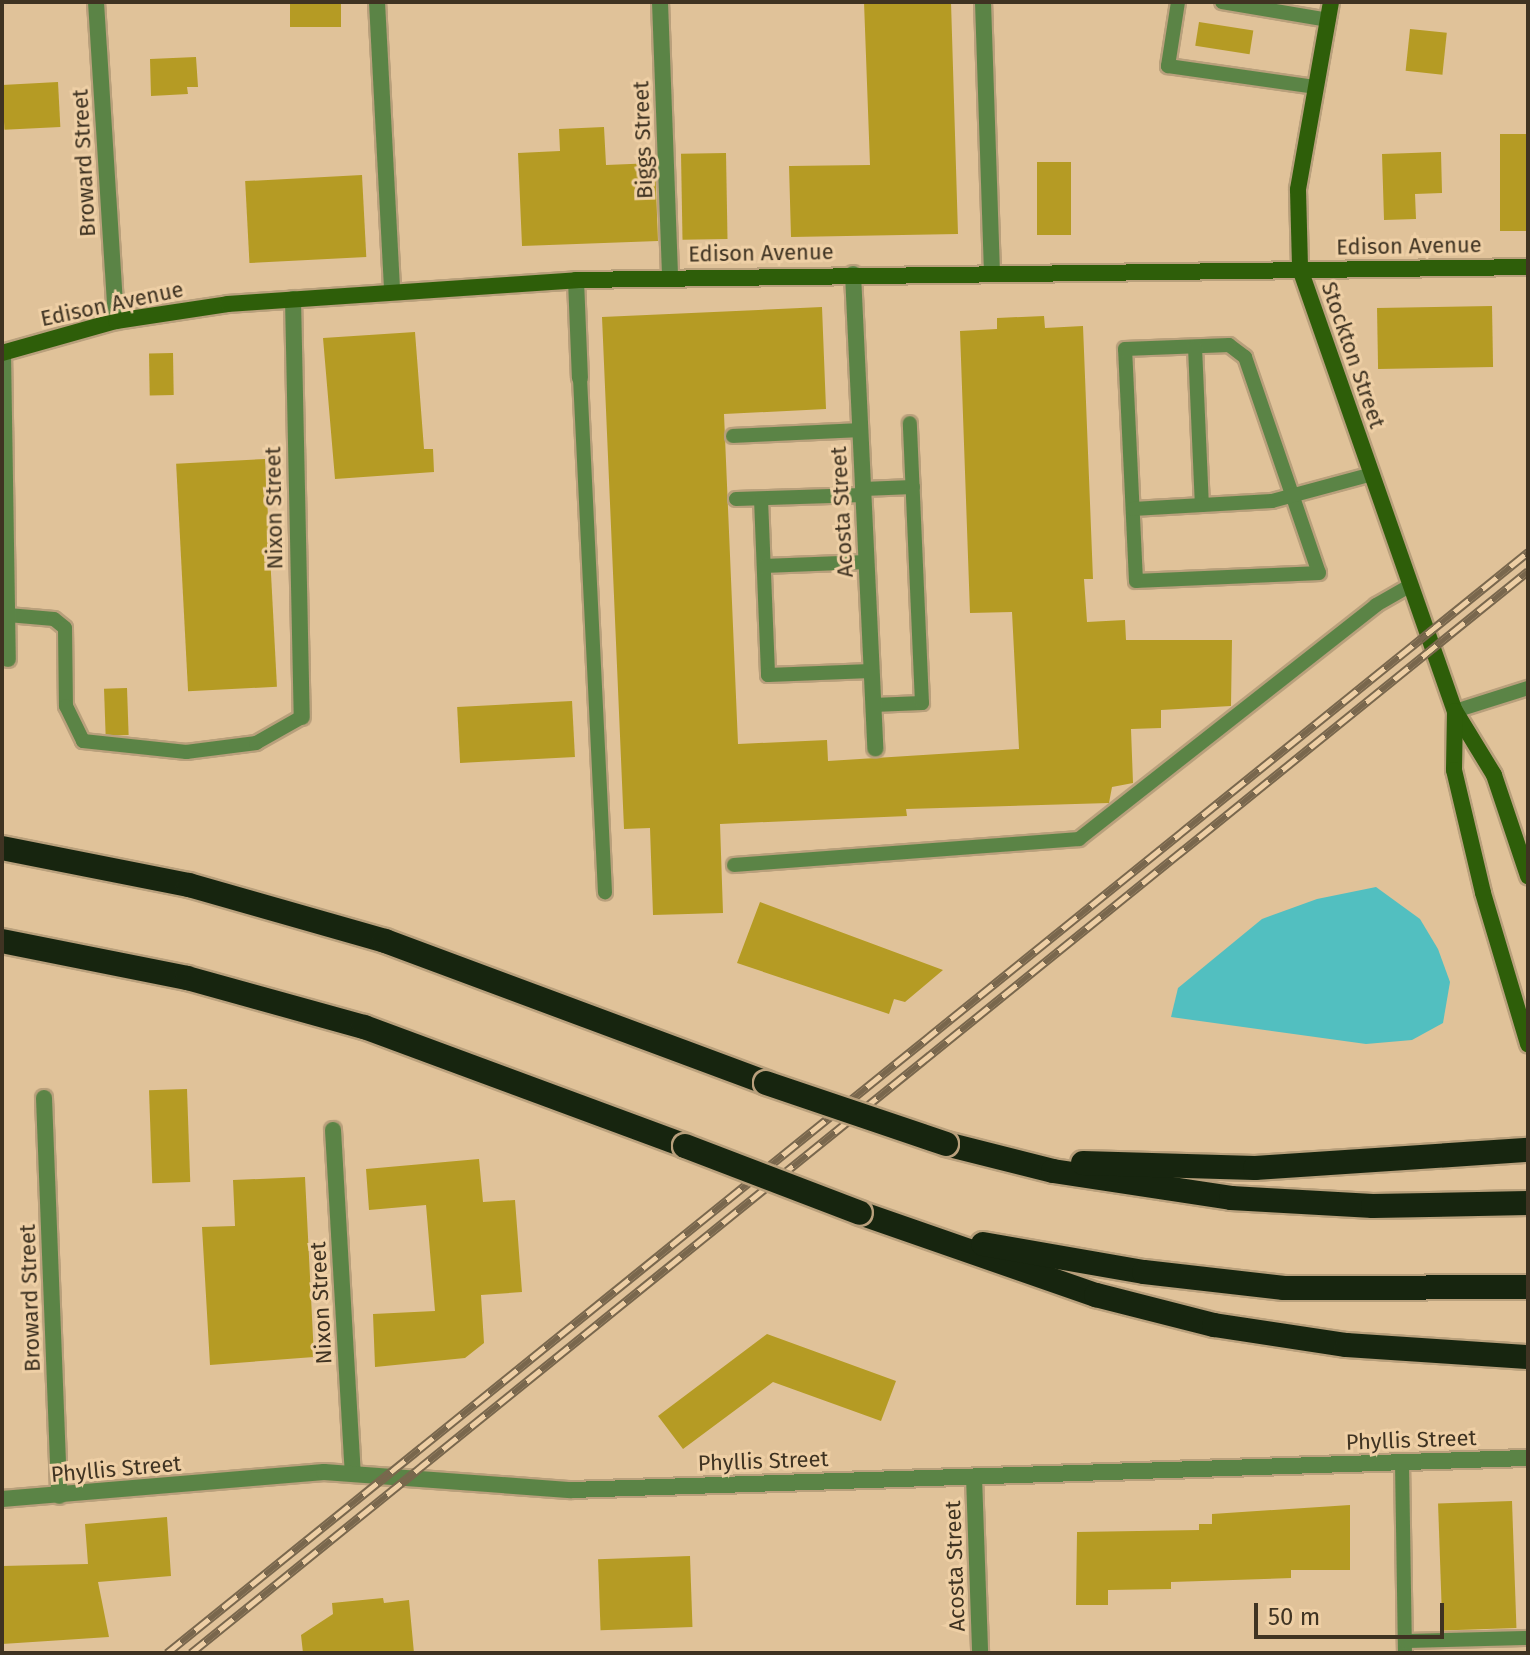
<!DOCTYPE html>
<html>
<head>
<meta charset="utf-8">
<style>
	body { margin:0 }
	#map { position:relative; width:1530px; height:1655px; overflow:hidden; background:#e0c299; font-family:"Fira Sans",sans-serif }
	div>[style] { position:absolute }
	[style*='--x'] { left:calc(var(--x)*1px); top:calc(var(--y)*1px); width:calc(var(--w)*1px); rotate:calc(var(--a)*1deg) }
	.water>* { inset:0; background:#52bfc0 }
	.building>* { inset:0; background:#b59b24; transform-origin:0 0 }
	.roads { filter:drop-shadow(2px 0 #b9a07c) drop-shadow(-2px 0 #b9a07c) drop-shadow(0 2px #b9a07c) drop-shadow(0 -2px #b9a07c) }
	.lane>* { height:14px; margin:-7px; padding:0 7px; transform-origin:7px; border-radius:7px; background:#5b8446 }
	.street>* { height:16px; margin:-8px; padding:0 8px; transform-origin:8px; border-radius:8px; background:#5b8446 }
	.secondary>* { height:16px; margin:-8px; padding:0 8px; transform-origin:8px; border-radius:8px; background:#2e5e09 }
	.highway>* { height:24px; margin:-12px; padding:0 12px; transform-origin:12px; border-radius:12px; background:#17250f }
	.rail>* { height:9px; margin-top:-4.5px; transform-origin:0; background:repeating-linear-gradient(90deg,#eecfa5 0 18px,#79674d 0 36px); box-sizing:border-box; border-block:2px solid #79674d }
	.bridges { filter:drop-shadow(2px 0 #b9a07c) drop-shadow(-2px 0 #b9a07c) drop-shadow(0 2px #b9a07c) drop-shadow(0 -2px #b9a07c) }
	.highway-bridge>* { height:24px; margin:-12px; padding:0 12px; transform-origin:12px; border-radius:12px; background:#17250f }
	span { translate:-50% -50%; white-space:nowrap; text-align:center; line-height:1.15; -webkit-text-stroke:6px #eecfa5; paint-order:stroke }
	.street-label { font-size:22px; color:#3f3322 }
	.frame { position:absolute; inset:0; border:4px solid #3f3322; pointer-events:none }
	.scale { position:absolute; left:1254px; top:1603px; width:190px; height:36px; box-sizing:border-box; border:4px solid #3f3322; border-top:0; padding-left:10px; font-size:24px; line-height:28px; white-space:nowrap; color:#3f3322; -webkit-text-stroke:6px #eecfa5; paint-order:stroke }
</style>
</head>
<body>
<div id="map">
	<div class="water">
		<i style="clip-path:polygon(1376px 887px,1420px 919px,1438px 949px,1450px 982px,1443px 1023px,1412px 1040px,1366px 1044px,1171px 1017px,1178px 988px,1262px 919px,1317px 899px)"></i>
	</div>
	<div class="building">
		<i style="left:290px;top:2px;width:51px;height:25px"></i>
		<i style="clip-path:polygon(864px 2px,951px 2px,958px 234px,791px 237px,789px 166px,870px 165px)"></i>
		<i style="left:1199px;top:22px;width:55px;height:24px;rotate:9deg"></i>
		<i style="left:1410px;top:29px;width:37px;height:42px;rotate:6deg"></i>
		<i style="clip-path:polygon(196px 57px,198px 87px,187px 87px,188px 94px,151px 96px,150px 59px)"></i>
		<i style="left:58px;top:82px;width:45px;height:56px;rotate:87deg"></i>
		<i style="clip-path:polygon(604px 127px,606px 165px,655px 163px,658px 241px,522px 246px,518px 153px,560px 151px,559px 129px)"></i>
		<i style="left:1500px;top:134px;width:28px;height:97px"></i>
		<i style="clip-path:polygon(1441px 152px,1442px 193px,1415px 194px,1416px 219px,1384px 220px,1382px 154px)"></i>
		<i style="left:726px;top:153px;width:86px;height:45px;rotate:89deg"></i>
		<i style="left:1037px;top:162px;width:34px;height:73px"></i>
		<i style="left:362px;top:175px;width:82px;height:117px;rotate:87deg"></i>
		<i style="left:1492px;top:306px;width:61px;height:115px;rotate:89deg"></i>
		<i style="clip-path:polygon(822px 307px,826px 409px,724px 414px,738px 744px,827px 740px,828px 761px,1019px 749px,1012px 612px,970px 613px,960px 331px,997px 329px,997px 318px,1044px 316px,1045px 328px,1083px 326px,1093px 579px,1084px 579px,1087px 622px,1125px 620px,1126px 640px,1232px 640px,1231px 706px,1161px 710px,1161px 728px,1131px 729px,1133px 783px,1112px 787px,1109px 803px,906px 809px,907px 816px,720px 824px,723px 913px,653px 915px,650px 828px,624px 829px,602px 317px)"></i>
		<i style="clip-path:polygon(415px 332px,424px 449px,433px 449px,434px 472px,335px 479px,323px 338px)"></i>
		<i style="left:173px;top:353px;width:42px;height:24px;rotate:89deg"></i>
		<i style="left:265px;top:459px;width:228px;height:89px;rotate:87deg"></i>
		<i style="left:127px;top:688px;width:47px;height:23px;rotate:88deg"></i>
		<i style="left:572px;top:701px;width:56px;height:115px;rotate:87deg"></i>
		<i style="clip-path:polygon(760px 902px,943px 970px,905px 1002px,894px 999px,889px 1014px,737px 963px)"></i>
		<i style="left:187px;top:1089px;width:93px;height:38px;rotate:88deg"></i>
		<i style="clip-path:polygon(479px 1159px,483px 1202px,515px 1200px,522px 1292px,481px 1295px,484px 1343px,465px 1358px,375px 1367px,373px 1314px,435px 1311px,426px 1205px,369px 1210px,366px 1169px)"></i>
		<i style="clip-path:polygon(305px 1177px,314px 1357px,210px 1365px,202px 1227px,235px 1226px,233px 1180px)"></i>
		<i style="clip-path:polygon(767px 1334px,896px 1381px,881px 1421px,773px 1382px,683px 1449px,658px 1416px)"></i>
		<i style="left:1512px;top:1501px;width:127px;height:74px;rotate:88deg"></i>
		<i style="clip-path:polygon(1350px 1505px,1350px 1570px,1291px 1570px,1291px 1578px,1171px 1582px,1171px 1589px,1108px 1590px,1108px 1605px,1076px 1605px,1077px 1532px,1199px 1530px,1199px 1524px,1212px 1524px,1212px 1514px)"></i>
		<i style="clip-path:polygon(167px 1517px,171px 1576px,98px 1582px,109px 1637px,2px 1644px,2px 1566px,88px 1564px,85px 1524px)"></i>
		<i style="left:690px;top:1556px;width:71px;height:92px;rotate:88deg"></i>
		<i style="clip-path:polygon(383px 1598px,384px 1603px,409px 1600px,414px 1653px,303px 1653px,301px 1635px,333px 1614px,332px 1603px)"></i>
	</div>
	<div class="roads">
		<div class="lane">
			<i style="--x:1178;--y:2;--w:65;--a:98.9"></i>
			<i style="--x:1168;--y:66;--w:148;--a:8.1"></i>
			<i style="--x:1222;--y:2;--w:108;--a:9.6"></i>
			<i style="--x:1229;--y:345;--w:20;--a:37"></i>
			<i style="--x:1245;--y:357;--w:228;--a:71.1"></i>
			<i style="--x:1319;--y:573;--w:183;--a:177.5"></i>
			<i style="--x:1136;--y:581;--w:232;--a:-92.7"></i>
			<i style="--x:1125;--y:349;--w:104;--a:-2.2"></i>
			<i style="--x:1195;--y:347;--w:158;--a:87.5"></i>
			<i style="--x:580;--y:378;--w:515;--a:87.22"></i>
			<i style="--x:733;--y:436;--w:127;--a:-2.7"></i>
			<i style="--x:863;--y:489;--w:50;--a:-2.3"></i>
			<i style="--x:736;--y:499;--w:127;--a:-1.8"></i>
			<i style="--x:761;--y:499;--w:176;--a:87.7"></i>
			<i style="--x:768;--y:675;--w:103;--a:-2.2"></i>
			<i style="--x:1133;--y:509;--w:139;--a:-3.3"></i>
			<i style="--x:1272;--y:501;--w:104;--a:-15.1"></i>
			<i style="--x:764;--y:566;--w:102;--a:-2.2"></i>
			<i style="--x:8;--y:615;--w:46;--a:5"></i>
			<i style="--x:54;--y:619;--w:14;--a:39"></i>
			<i style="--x:65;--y:628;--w:78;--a:89.3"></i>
			<i style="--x:66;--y:706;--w:39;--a:64"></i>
			<i style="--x:83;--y:741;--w:104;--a:6.1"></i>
			<i style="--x:186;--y:752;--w:71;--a:-7.3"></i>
			<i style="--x:256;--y:743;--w:53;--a:-29.5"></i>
			<i style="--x:873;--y:705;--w:49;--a:-2.3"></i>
			<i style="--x:922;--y:703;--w:280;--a:-92.5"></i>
			<i style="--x:1455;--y:711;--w:77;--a:-17.5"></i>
			<i style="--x:734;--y:865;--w:346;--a:-4.3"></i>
			<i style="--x:1079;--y:839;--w:378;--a:-38.2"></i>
			<i style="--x:1376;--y:605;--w:40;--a:-29.7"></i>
			<i style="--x:1402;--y:1463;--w:190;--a:89.1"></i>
			<i style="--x:1405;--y:1641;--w:123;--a:-1.4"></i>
		</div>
		<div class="street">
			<i style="--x:96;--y:2;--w:320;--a:86.4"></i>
			<i style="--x:377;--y:2;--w:289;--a:87"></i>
			<i style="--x:660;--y:2;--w:274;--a:87.9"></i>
			<i style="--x:983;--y:2;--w:270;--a:88.1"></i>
			<i style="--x:853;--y:274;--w:475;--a:87.3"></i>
			<i style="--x:576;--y:280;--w:98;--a:87.7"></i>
			<i style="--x:293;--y:299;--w:418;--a:88.8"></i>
			<i style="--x:3;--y:353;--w:306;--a:89.1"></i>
			<i style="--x:44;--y:1098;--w:398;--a:87.8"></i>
			<i style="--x:333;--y:1130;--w:343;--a:86.7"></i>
			<i style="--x:974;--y:1477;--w:176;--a:88"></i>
			<i style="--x:2;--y:1499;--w:323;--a:-4.8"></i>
			<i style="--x:324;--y:1472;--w:248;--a:4.2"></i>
			<i style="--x:571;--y:1490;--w:958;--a:-1.92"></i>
		</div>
		<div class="secondary">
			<i style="--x:1331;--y:2;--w:191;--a:100"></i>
			<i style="--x:1298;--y:190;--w:79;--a:88.5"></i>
			<i style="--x:1300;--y:269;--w:468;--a:70.7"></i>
			<i style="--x:1455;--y:711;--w:75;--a:58.6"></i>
			<i style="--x:1494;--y:775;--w:107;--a:71.4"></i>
			<i style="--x:2;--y:353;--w:118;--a:-15.7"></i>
			<i style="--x:116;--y:321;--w:113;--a:-8.6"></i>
			<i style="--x:228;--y:304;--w:349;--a:-3.9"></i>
			<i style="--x:576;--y:280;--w:952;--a:-0.78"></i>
			<i style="--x:1455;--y:711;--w:59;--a:91"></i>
			<i style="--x:1454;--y:770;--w:126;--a:76.7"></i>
			<i style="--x:1483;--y:893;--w:158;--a:73.4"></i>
		</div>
		<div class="highway">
			<i style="--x:2;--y:848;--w:191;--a:11.2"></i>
			<i style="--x:189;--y:885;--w:204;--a:15.9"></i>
			<i style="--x:385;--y:941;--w:407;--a:20.4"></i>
			<i style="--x:2;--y:941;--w:189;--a:11.3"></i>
			<i style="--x:187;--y:978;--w:184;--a:15.5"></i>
			<i style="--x:364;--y:1027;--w:342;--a:20.3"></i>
			<i style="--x:946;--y:1144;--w:110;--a:14.2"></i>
			<i style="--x:1053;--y:1171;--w:180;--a:8.6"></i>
			<i style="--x:1231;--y:1198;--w:142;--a:3.2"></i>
			<i style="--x:1373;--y:1206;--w:155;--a:-1.1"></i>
			<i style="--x:1083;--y:1163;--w:172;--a:1.7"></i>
			<i style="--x:1255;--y:1168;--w:274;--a:-3.8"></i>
			<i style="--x:860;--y:1213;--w:250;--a:19.2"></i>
			<i style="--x:1096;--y:1295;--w:122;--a:14.3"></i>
			<i style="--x:1214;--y:1325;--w:134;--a:8.6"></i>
			<i style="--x:1347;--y:1345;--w:181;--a:3.8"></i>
			<i style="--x:983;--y:1244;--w:163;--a:9.9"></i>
			<i style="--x:1144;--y:1272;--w:141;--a:6.5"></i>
			<i style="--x:1284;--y:1288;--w:244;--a:-0.2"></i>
		</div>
	</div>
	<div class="rail">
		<i style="--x:167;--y:1653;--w:1751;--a:-38.97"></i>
		<i style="--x:191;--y:1653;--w:1720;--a:-38.98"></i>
	</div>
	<div class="bridges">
		<div class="highway-bridge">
			<i style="--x:766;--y:1083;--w:190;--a:18.7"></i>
			<i style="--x:685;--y:1146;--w:187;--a:20.9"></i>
		</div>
	</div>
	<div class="street-label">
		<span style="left:643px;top:140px;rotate:-92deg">Biggs Street</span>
		<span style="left:84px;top:163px;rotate:-93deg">Broward Street</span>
		<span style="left:1409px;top:246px;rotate:-1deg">Edison Avenue</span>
		<span style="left:761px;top:253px;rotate:-1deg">Edison Avenue</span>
		<span style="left:112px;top:304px;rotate:-12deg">Edison Avenue</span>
		<span style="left:1353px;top:355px;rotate:71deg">Stockton Street</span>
		<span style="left:274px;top:508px;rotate:-91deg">Nixon Street</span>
		<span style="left:842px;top:512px;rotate:-93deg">Acosta Street</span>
		<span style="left:30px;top:1298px;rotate:-92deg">Broward Street</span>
		<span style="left:321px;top:1303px;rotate:-93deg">Nixon Street</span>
		<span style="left:1411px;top:1440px;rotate:-2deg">Phyllis Street</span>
		<span style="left:763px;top:1461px;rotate:-2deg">Phyllis Street</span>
		<span style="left:116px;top:1469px;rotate:-5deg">Phyllis Street</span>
		<span style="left:955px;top:1566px;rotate:-92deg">Acosta Street</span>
	</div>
	<div class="frame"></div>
	<div class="scale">50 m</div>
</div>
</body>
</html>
